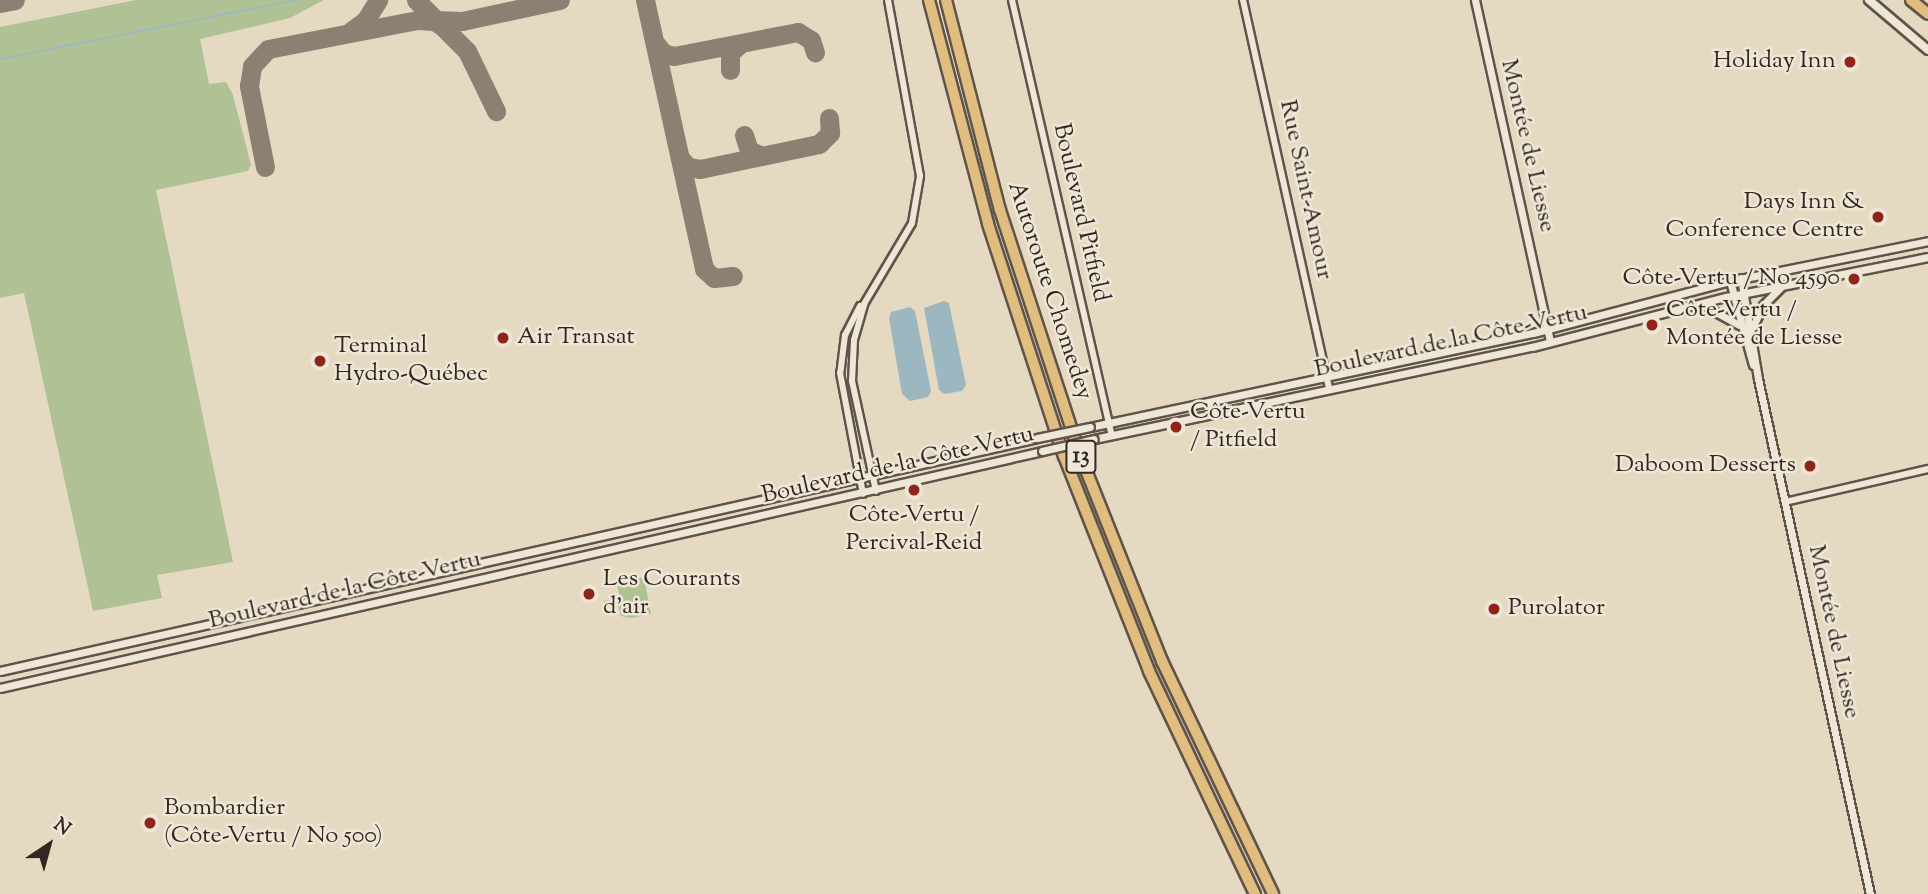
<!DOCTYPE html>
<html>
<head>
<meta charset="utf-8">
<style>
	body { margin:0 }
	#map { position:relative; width:1928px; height:894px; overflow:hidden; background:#e5dac1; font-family:"Sorts Mill Goudy",serif }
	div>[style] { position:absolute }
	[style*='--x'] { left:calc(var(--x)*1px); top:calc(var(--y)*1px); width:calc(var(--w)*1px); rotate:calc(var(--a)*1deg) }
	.green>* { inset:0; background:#b0c196 }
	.water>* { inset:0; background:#9cb7bf }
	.stream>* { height:2px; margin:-1px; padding:0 1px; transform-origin:1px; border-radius:1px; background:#9cb7bf }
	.taxiway>* { height:19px; margin:-9.5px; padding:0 9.5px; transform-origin:9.5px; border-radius:9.5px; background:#8c8072 }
	.roads { filter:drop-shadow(2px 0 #60544a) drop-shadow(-2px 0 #60544a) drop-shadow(0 2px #60544a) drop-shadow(0 -2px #60544a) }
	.minor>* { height:6px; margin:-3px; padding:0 3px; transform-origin:3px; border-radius:3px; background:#eee7d7 }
	.tertiary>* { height:7px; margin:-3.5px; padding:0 3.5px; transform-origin:3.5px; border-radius:3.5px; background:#eee7d7 }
	.secondary>* { height:8px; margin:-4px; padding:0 4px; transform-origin:4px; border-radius:4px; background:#eee7d7 }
	.motorway>* { height:10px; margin:-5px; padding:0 5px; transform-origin:5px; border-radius:5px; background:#e2bd80 }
	.bridges { filter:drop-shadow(2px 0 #60544a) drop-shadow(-2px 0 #60544a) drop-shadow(0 2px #60544a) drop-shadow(0 -2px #60544a) }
	.tertiary-bridge>* { height:7px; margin:-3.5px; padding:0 3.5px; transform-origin:3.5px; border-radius:3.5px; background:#eee7d7 }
	.dots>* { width:19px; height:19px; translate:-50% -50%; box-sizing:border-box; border:4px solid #eee7d7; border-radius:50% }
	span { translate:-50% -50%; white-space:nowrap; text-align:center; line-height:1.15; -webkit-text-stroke:5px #eee7d7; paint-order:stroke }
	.shield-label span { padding:2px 5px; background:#eee7d7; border:2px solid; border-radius:5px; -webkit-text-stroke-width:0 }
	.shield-label { font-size:23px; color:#342722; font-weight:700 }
	.poi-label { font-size:24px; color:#342722 }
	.right { translate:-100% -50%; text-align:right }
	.left { translate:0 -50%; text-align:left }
	.street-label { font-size:24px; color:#342722 }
	.north { position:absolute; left:14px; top:810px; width:70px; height:70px; -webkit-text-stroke:5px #eee7d7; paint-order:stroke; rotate:36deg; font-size:19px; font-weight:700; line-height:28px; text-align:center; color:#342722 }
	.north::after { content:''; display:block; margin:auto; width:24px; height:32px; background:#342722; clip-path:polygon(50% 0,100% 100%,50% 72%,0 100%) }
</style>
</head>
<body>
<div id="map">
	<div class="green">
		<i style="clip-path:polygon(136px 0,324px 0,290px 18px,200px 39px,209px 84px,226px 82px,233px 95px,251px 165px,248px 171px,156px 190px,233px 562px,157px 575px,162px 598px,93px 611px,24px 293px,0 298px,0 27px)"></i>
		<i style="clip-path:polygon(644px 577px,651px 614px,631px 618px,621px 616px,618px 604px,605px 607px,604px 601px,620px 598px,617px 585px,607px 584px)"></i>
	</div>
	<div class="water">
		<i style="clip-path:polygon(944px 301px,949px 303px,966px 385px,962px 391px,944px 394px,939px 390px,924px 308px)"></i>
		<i style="clip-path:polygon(910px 307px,915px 311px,931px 391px,928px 397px,910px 401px,902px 394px,889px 318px,891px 312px)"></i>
	</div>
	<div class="stream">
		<i style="--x:0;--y:59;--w:302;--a:-11.3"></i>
	</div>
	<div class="taxiway">
		<i style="--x:416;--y:0;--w:72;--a:45"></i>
		<i style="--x:467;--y:51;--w:67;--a:64.2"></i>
		<i style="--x:645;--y:0;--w:275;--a:77.6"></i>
		<i style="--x:704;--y:269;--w:13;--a:42"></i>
		<i style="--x:714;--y:278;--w:19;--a:-6"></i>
		<i style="--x:0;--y:3;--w:15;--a:-11"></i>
		<i style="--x:434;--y:20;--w:28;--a:2"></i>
		<i style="--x:462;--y:21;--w:100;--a:-12.1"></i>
		<i style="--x:351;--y:31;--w:17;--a:-36"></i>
		<i style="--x:365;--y:21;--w:25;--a:-58"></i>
		<i style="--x:657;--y:45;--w:10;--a:53"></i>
		<i style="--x:663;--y:53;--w:11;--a:15"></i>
		<i style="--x:674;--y:56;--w:126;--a:-11"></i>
		<i style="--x:798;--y:32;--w:15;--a:32"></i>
		<i style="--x:811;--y:40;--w:13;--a:72"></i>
		<i style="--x:730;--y:70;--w:17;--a:-90"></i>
		<i style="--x:730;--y:53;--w:13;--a:-42"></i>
		<i style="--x:744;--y:135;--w:16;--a:72"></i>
		<i style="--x:749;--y:150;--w:14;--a:25"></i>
		<i style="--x:681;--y:159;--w:11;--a:49"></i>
		<i style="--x:688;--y:167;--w:12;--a:9"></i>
		<i style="--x:700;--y:169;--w:122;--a:-11.9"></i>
		<i style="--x:819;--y:144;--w:16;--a:-45"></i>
		<i style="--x:830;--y:133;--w:15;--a:-94"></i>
		<i style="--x:265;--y:167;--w:83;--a:-101.2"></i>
		<i style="--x:249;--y:86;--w:20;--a:-81"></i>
		<i style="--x:252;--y:66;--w:23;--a:-47"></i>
		<i style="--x:268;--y:49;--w:152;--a:-11"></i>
		<i style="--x:417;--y:20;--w:17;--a:3"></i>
		<i style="--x:434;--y:21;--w:13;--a:32"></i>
	</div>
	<div class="roads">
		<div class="minor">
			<i style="--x:1012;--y:0;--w:446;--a:77.1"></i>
			<i style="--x:1243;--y:0;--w:398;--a:77.5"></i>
			<i style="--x:860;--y:306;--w:33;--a:117"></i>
			<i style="--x:845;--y:335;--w:38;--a:97"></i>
			<i style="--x:840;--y:373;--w:123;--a:79.2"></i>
			<i style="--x:876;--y:491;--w:113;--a:-102.3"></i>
			<i style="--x:852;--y:381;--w:41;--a:-87.2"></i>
			<i style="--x:854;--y:340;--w:37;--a:-74"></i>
			<i style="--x:864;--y:304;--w:94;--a:-59.3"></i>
			<i style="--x:912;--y:223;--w:48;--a:-80.3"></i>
			<i style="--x:920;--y:176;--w:179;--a:-100.3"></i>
			<i style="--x:1785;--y:502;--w:147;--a:-13"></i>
		</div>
		<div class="tertiary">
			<i style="--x:1475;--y:0;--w:350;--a:77.6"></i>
			<i style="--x:1741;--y:278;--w:102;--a:80.4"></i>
			<i style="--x:1758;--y:379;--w:527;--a:77.73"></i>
			<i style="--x:1730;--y:281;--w:87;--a:74.7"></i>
			<i style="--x:1701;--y:304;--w:43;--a:28.9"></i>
			<i style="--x:1752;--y:328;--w:25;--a:-64"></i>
			<i style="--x:1763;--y:305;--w:25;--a:-45"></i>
			<i style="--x:1090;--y:427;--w:453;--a:-12"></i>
			<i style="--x:1533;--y:333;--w:204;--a:-14.8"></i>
			<i style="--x:1730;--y:281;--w:202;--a:-11.4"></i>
			<i style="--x:1094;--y:439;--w:448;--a:-11.9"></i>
			<i style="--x:1532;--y:347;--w:200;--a:-14.5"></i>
			<i style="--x:1726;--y:297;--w:206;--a:-11.2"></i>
			<i style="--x:0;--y:671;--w:1063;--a:-12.66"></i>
			<i style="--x:0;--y:688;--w:1069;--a:-12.81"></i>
		</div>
		<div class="secondary">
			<i style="--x:1869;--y:0;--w:77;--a:40.3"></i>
		</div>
		<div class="motorway">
			<i style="--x:929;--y:0;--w:232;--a:75.2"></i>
			<i style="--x:988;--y:224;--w:244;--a:71.9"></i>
			<i style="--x:1064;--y:456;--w:231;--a:68.4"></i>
			<i style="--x:1149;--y:671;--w:247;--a:64.6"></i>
			<i style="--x:946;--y:0;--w:217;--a:75.6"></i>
			<i style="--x:1000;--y:210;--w:258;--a:71.9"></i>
			<i style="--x:1080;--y:455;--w:222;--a:68.3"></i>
			<i style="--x:1162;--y:661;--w:258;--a:64.5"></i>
			<i style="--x:1911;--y:0;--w:22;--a:39"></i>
		</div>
	</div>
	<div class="bridges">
		<div class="tertiary-bridge">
			<i style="--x:1037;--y:438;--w:54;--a:-11.7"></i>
			<i style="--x:1042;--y:451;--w:53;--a:-13"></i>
		</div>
	</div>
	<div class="dots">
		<i style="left:1850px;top:62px;background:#8f2418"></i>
		<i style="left:1878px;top:217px;background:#8f2418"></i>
		<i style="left:1854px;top:279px;background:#8f2418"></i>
		<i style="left:1652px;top:325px;background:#8f2418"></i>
		<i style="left:503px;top:338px;background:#8f2418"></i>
		<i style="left:320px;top:361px;background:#8f2418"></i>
		<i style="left:1176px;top:427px;background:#8f2418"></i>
		<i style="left:1810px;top:466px;background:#8f2418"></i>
		<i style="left:914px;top:490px;background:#8f2418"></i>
		<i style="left:589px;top:594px;background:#8f2418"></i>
		<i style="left:1494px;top:609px;background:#8f2418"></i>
		<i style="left:150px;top:823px;background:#8f2418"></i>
	</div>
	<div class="shield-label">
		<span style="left:1081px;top:457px">13</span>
	</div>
	<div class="poi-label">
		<span class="right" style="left:1836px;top:62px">Holiday Inn</span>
		<span class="right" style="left:1864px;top:217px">Days Inn &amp;<br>Conference Centre</span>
		<span class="right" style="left:1840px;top:279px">Côte-Vertu / No 4590</span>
		<span class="left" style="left:1666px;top:325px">Côte-Vertu /<br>Montée de Liesse</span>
		<span class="left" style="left:517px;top:338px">Air Transat</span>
		<span class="left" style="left:334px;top:361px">Terminal<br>Hydro-Québec</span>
		<span class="left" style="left:1190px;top:427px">Côte-Vertu<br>/ Pitfield</span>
		<span class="right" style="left:1796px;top:466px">Daboom Desserts</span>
		<span style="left:914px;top:530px">Côte-Vertu /<br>Percival-Reid</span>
		<span class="left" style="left:603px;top:594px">Les Courants<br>d'air</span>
		<span class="left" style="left:1508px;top:609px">Purolator</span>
		<span class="left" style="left:164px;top:823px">Bombardier<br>(Côte-Vertu / No 500)</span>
	</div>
	<div class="street-label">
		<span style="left:1527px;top:146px;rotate:77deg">Montée de Liesse</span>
		<span style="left:1305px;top:190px;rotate:78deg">Rue Saint-Amour</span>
		<span style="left:1080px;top:213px;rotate:77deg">Boulevard Pitfield</span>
		<span style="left:1049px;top:291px;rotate:72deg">Autoroute Chomedey</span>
		<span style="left:1451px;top:342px;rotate:-12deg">Boulevard de la Côte-Vertu</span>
		<span style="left:898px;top:466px;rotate:-13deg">Boulevard de la Côte-Vertu</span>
		<span style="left:345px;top:591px;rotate:-13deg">Boulevard de la Côte-Vertu</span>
		<span style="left:1833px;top:632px;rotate:78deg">Montée de Liesse</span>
	</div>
	<div class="north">N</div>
</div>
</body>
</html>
